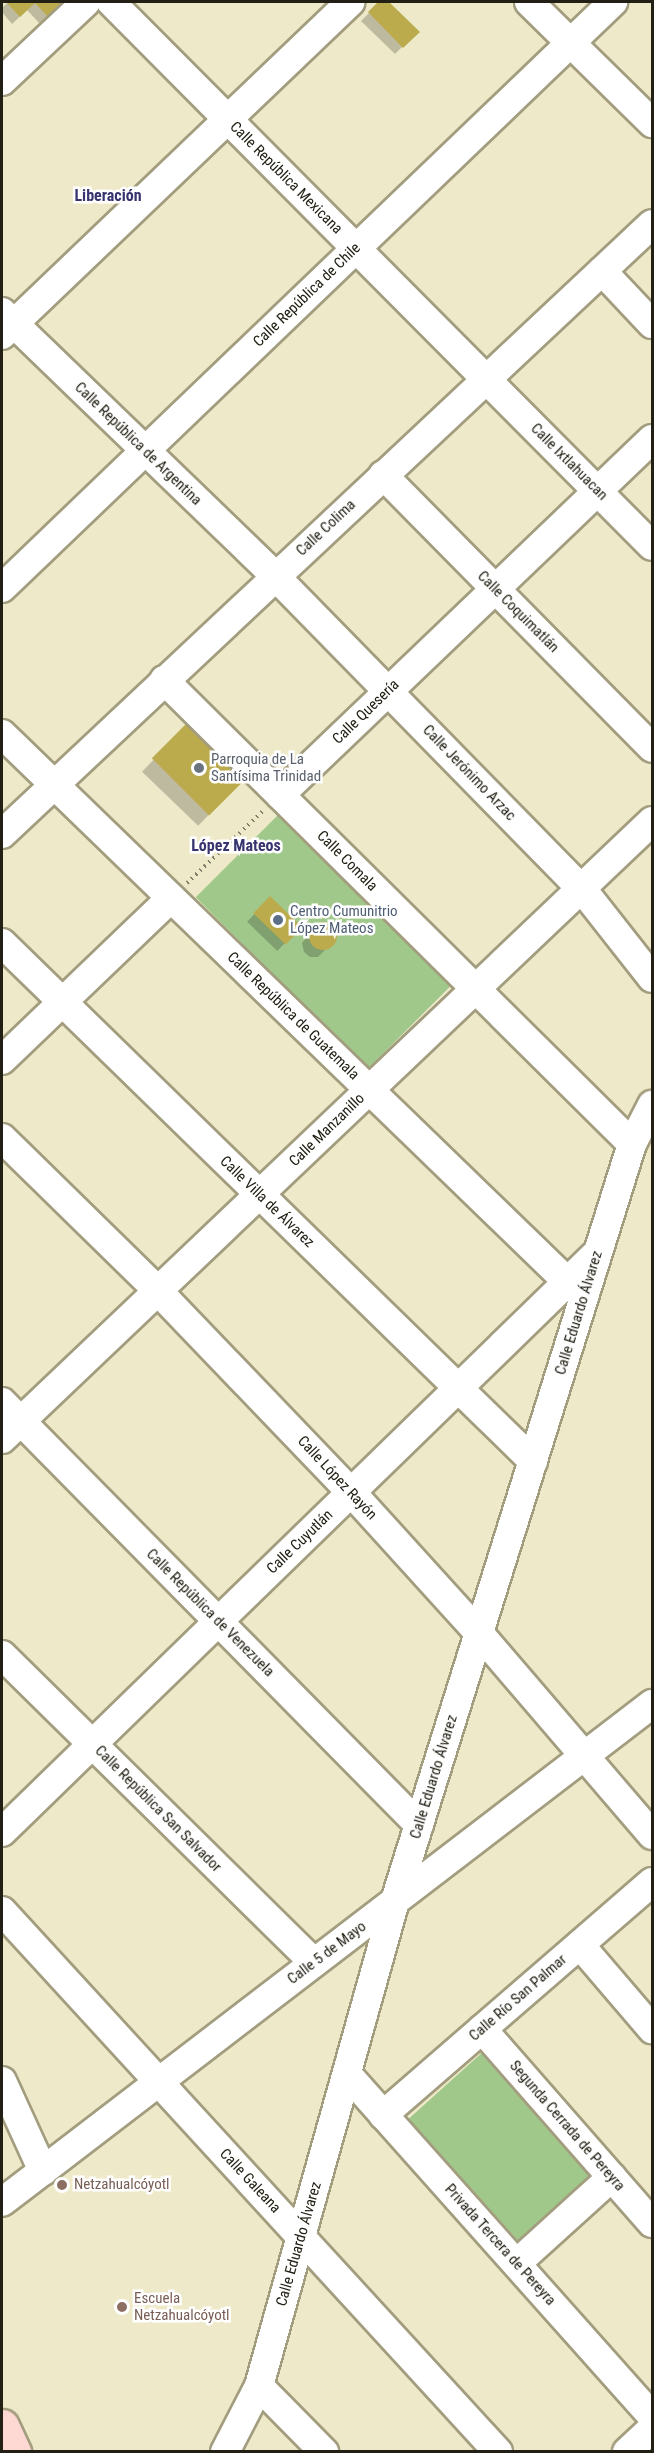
<!DOCTYPE html>
<html>
<head>
<meta charset="utf-8">
<style>
	body { margin:0 }
	#map { position:relative; width:654px; height:2453px; overflow:hidden; background:#eee9c8; font-family:"Roboto Condensed",sans-serif }
	div>[style] { position:absolute }
	[style*='--x'] { left:calc(var(--x)*1px); top:calc(var(--y)*1px); width:calc(var(--w)*1px); rotate:calc(var(--a)*1deg) }
	.green>* { inset:0; background:#a1c88b; transform-origin:0 0 }
	.shadow>* { inset:0; background:#0003; transform-origin:0 0 }
	.building>* { inset:0; background:#bcab4d; transform-origin:0 0 }
	.round { border-radius:50% }
	.path>* { height:4px; margin-top:-2px; transform-origin:0; background:repeating-linear-gradient(90deg,#817e68 0 1.5px,transparent 0 6px) }
	.roads { filter:drop-shadow(2px 0 #a39d7f) drop-shadow(-2px 0 #a39d7f) drop-shadow(0 2px #a39d7f) drop-shadow(0 -2px #a39d7f) }
	.minor>* { height:28px; margin:-14px; padding:0 14px; transform-origin:14px; border-radius:14px; background:#fff }
	.major>* { height:33px; margin:-16.5px; padding:0 16.5px; transform-origin:16.5px; border-radius:16.5px; background:#fed8d2 }
	.dots>* { width:16px; height:16px; translate:-50% -50%; box-sizing:border-box; border:3px solid #fff; border-radius:50% }
	span { translate:-50% -50%; white-space:nowrap; text-align:center; line-height:1.15; -webkit-text-stroke:5px #fff; paint-order:stroke }
	.street-label { font-size:15px; color:#222014 }
	.worship-label { font-size:15px; color:#5b616d }
	.left { translate:0 -50%; text-align:left }
	.service-label { font-size:15px; color:#4e5e75 }
	.education-label { font-size:15px; color:#785e54 }
	.neighbourhood-label { font-size:16px; color:#37336f; font-weight:700 }
	.frame { position:absolute; inset:0; border:3px solid #222014; pointer-events:none }
</style>
</head>
<body>
<div id="map">
	<div class="green">
		<i style="left:282px;top:811px;width:243px;height:122px;rotate:45deg"></i>
		<i style="left:485px;top:2050px;width:169px;height:103px;rotate:48deg"></i>
	</div>
	<div class="shadow">
		<i style="clip-path:polygon(8px 2px,65px 2px,41px 25px,27px 10px,12px 24px,2px 12px,2px 8px)"></i>
		<i style="clip-path:polygon(380px 2px,387px 2px,417px 32px,395px 54px,361px 21px)"></i>
		<i style="left:190px;top:722px;width:78px;height:69px;rotate:44deg"></i>
		<i style="left:270px;top:898px;width:42px;height:33px;rotate:44deg"></i>
		<i style="clip-path:polygon(318px 924px,327px 924px,334px 929px,335px 940px,318px 957px,310px 957px,304px 952px,302px 943px)"></i>
	</div>
	<div class="building">
		<i style="clip-path:polygon(6px 2px,67px 2px,50px 19px,35px 3px,20px 17px)"></i>
		<i style="clip-path:polygon(378px 2px,389px 2px,420px 32px,403px 48px,368px 12px)"></i>
		<i style="left:190px;top:720px;width:81px;height:54px;rotate:45deg"></i>
		<i style="left:270px;top:896px;width:45px;height:24px;rotate:44deg"></i>
		<i class="round" style="left:309px;top:922px;width:28px;height:28px"></i>
	</div>
	<div class="path">
		<i style="--x:187;--y:883;--w:106;--a:-43.5"></i>
	</div>
	<div class="roads">
		<div class="minor">
			<i style="--x:111;--y:2;--w:767;--a:45.16"></i>
			<i style="--x:529;--y:2;--w:173;--a:44.5"></i>
			<i style="--x:2;--y:81;--w:115;--a:-43.2"></i>
			<i style="--x:602;--y:271;--w:73;--a:46.7"></i>
			<i style="--x:2;--y:312;--w:380;--a:44"></i>
			<i style="--x:275;--y:576;--w:438;--a:45.6"></i>
			<i style="--x:582;--y:889;--w:113;--a:51.8"></i>
			<i style="--x:2;--y:335;--w:482;--a:-43.7"></i>
			<i style="--x:383;--y:475;--w:383;--a:45.4"></i>
			<i style="--x:2;--y:588;--w:847;--a:-43.8"></i>
			<i style="--x:164;--y:680;--w:659;--a:44.75"></i>
			<i style="--x:2;--y:734;--w:805;--a:44.09"></i>
			<i style="--x:280;--y:795;--w:515;--a:-43.74"></i>
			<i style="--x:2;--y:834;--w:891;--a:-43.18"></i>
			<i style="--x:2;--y:943;--w:742;--a:44.29"></i>
			<i style="--x:2;--y:1060;--w:234;--a:-43.8"></i>
			<i style="--x:2;--y:1138;--w:219;--a:44.4"></i>
			<i style="--x:158;--y:1291;--w:279;--a:46.2"></i>
			<i style="--x:351;--y:1492;--w:190;--a:47.8"></i>
			<i style="--x:479;--y:1633;--w:266;--a:49.4"></i>
			<i style="--x:2;--y:1402;--w:594;--a:45.41"></i>
			<i style="--x:2;--y:1439;--w:897;--a:-43.55"></i>
			<i style="--x:2;--y:1655;--w:438;--a:44.6"></i>
			<i style="--x:2;--y:1832;--w:829;--a:-44.22"></i>
			<i style="--x:2;--y:1911;--w:734;--a:47.48"></i>
			<i style="--x:580;--y:1945;--w:111;--a:49.4"></i>
			<i style="--x:482;--y:2029;--w:258;--a:48.8"></i>
			<i style="--x:348;--y:2075;--w:457;--a:48.3"></i>
			<i style="--x:2;--y:2081;--w:99;--a:65.5"></i>
			<i style="--x:383;--y:2115;--w:356;--a:-40.9"></i>
			<i style="--x:2;--y:2202;--w:819;--a:-37.46"></i>
			<i style="--x:517;--y:2263;--w:128;--a:-42.2"></i>
			<i style="--x:259;--y:2386;--w:93;--a:45.4"></i>
			<i style="--x:225;--y:2452;--w:74;--a:-62.7"></i>
			<i style="--x:259;--y:2386;--w:504;--a:-74.34"></i>
			<i style="--x:395;--y:1901;--w:793;--a:-72.62"></i>
			<i style="--x:632;--y:1144;--w:44;--a:-62.9"></i>
			<i style="--x:627;--y:2452;--w:34;--a:-43"></i>
		</div>
		<div class="major">
			<i style="--x:2;--y:2426;--w:29;--a:65"></i>
		</div>
	</div>
	<div class="dots">
		<i style="left:199px;top:768px;background:#6b7280"></i>
		<i style="left:278px;top:920px;background:#5c6f8a"></i>
		<i style="left:62px;top:2185px;background:#8d6e63"></i>
		<i style="left:122px;top:2307px;background:#8d6e63"></i>
	</div>
	<div class="street-label">
		<span style="left:286px;top:178px;rotate:45deg">Calle República Mexicana</span>
		<span style="left:307px;top:295px;rotate:-44deg">Calle República de Chile</span>
		<span style="left:138px;top:444px;rotate:44deg">Calle República de Argentina</span>
		<span style="left:569px;top:462px;rotate:45deg">Calle Ixtlahuacan</span>
		<span style="left:326px;top:528px;rotate:-43deg">Calle Colima</span>
		<span style="left:518px;top:612px;rotate:45deg">Calle Coquimatlán</span>
		<span style="left:366px;top:712px;rotate:-44deg">Calle Quesería</span>
		<span style="left:469px;top:773px;rotate:46deg">Calle Jerónimo Arzac</span>
		<span style="left:347px;top:861px;rotate:45deg">Calle Comala</span>
		<span style="left:293px;top:1016px;rotate:44deg">Calle República de Guatemala</span>
		<span style="left:327px;top:1130px;rotate:-44deg">Calle Manzanillo</span>
		<span style="left:267px;top:1202px;rotate:44deg">Calle Villa de Álvarez</span>
		<span style="left:579px;top:1313px;rotate:-73deg">Calle Eduardo Álvarez</span>
		<span style="left:337px;top:1478px;rotate:47deg">Calle López Rayón</span>
		<span style="left:300px;top:1542px;rotate:-44deg">Calle Cuyutlán</span>
		<span style="left:210px;top:1613px;rotate:45deg">Calle República de Venezuela</span>
		<span style="left:434px;top:1777px;rotate:-73deg">Calle Eduardo Álvarez</span>
		<span style="left:158px;top:1809px;rotate:45deg">Calle República San Salvador</span>
		<span style="left:327px;top:1953px;rotate:-37deg">Calle 5 de Mayo</span>
		<span style="left:518px;top:1998px;rotate:-41deg">Calle Río San Palmar</span>
		<span style="left:567px;top:2126px;rotate:49deg">Segunda Cerrada de Pereyra</span>
		<span style="left:250px;top:2181px;rotate:47deg">Calle Galeana</span>
		<span style="left:299px;top:2244px;rotate:-74deg">Calle Eduardo Álvarez</span>
		<span style="left:500px;top:2245px;rotate:48deg">Privada Tercera de Pereyra</span>
	</div>
	<div class="worship-label">
		<span class="left" style="left:211px;top:768px">Parroquia de La<br>Santísima Trinidad</span>
	</div>
	<div class="service-label">
		<span class="left" style="left:290px;top:920px">Centro Cumunitrio<br>López Mateos</span>
	</div>
	<div class="education-label">
		<span class="left" style="left:74px;top:2185px">Netzahualcóyotl</span>
		<span class="left" style="left:134px;top:2307px">Escuela<br>Netzahualcóyotl</span>
	</div>
	<div class="neighbourhood-label">
		<span style="left:108px;top:196px">Liberación</span>
		<span style="left:236px;top:846px">López Mateos</span>
	</div>
	<div class="frame"></div>
</div>
</body>
</html>
